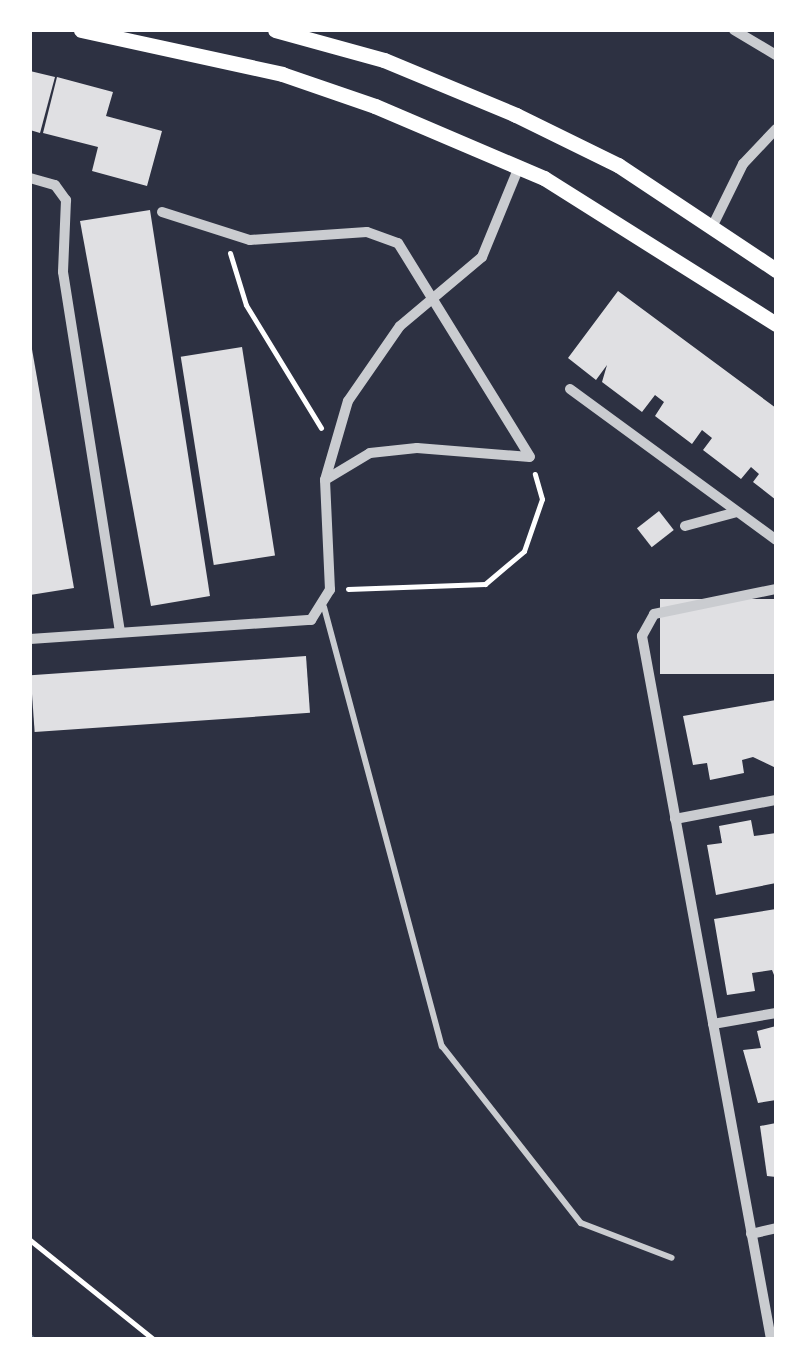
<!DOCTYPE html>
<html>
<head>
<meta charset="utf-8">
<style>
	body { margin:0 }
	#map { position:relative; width:806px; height:1369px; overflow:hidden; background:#2d3142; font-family:"PT Sans",sans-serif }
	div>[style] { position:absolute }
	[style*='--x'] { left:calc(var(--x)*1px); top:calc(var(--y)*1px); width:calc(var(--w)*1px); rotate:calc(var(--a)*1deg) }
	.stream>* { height:8px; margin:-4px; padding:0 4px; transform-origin:4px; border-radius:4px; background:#4f5d75 }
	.building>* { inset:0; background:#e0e0e3; transform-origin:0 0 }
	.path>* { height:5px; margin:-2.5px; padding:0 2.5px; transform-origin:2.5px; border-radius:2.5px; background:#fff }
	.service>* { height:6px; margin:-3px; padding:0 3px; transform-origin:3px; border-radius:3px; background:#caccd0 }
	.minor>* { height:10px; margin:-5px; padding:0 5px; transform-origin:5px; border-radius:5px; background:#caccd0 }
	.secondary>* { height:15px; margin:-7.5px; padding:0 7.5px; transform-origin:7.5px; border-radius:7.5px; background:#fff }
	span { translate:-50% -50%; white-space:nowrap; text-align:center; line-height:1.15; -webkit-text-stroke:9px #fff; paint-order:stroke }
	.frame { position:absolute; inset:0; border:32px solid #fff; pointer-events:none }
</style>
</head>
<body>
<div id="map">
	<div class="stream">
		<i style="--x:30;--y:1338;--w:1;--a:45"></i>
	</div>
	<div class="building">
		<i style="clip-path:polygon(30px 71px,55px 77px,40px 133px,30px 130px)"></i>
		<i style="clip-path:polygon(57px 77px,113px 92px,106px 116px,162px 131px,147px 186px,92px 171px,98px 147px,43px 133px)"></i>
		<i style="clip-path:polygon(150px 210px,210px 596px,151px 606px,80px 221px)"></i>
		<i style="clip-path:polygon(618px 291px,776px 408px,776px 500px,753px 482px,759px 474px,751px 467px,741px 479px,703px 450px,712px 438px,702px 430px,692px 444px,655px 416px,664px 402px,655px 395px,642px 412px,602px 382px,607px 365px,596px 380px,568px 358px)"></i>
		<i style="clip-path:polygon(30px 338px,74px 588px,30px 595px)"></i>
		<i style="left:242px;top:347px;width:211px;height:62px;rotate:81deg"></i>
		<i style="left:659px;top:511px;width:24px;height:28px;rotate:52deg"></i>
		<i style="left:776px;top:599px;width:75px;height:116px;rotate:90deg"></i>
		<i style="left:306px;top:656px;width:57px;height:276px;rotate:86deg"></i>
		<i style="clip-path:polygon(776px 700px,776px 768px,753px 757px,742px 760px,744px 773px,710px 780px,707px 763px,693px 765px,683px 716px)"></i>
		<i style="clip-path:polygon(751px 820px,754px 836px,776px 833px,776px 883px,716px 895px,707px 845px,722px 843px,719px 826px)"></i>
		<i style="clip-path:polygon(776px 909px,776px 980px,772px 970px,752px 973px,755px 991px,727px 995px,714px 919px)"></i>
		<i style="clip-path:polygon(776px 1026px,776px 1100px,758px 1103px,743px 1050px,761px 1048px,757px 1031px)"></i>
		<i style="clip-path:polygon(776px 1123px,776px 1177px,767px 1176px,760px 1126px)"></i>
	</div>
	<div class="path">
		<i style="--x:230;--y:253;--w:54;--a:72.9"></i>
		<i style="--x:246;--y:305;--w:144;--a:58.6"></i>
		<i style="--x:348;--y:589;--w:137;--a:-2.1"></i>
		<i style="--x:485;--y:584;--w:51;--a:-40.2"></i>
		<i style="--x:524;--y:551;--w:55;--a:-70.9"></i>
		<i style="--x:542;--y:499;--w:26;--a:-106"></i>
		<i style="--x:30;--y:1240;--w:158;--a:38.8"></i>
	</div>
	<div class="service">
		<i style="--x:324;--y:607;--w:455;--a:75"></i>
		<i style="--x:442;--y:1046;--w:225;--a:51.9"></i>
		<i style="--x:581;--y:1223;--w:97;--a:21"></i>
	</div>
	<div class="minor">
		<i style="--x:734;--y:30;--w:49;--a:30.8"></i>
		<i style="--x:30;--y:178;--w:26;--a:16"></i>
		<i style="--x:55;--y:185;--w:19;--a:54"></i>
		<i style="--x:66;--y:200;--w:72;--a:92.4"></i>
		<i style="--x:63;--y:272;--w:364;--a:81"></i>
		<i style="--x:162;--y:212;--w:92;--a:17.7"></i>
		<i style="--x:250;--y:240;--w:117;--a:-3.9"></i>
		<i style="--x:367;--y:232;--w:33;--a:20"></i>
		<i style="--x:398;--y:243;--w:251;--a:58.3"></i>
		<i style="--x:714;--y:223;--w:66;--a:-63.8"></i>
		<i style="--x:743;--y:164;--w:48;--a:-46.7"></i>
		<i style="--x:570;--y:389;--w:255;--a:36.2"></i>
		<i style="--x:325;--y:480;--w:52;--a:-31"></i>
		<i style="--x:370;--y:453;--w:47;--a:-6.1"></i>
		<i style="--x:417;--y:448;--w:113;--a:4.6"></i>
		<i style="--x:685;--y:526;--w:54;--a:-15.1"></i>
		<i style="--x:30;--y:639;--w:282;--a:-3.9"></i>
		<i style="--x:311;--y:620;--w:36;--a:-58"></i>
		<i style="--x:330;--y:590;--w:110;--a:-92.6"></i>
		<i style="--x:325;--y:480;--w:82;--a:-73.8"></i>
		<i style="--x:348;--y:401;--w:91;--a:-55.3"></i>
		<i style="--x:400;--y:326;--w:107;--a:-40.1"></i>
		<i style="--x:482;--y:257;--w:97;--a:-67.7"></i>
		<i style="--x:675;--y:819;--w:103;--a:-10.7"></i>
		<i style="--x:713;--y:1024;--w:64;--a:-9.9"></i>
		<i style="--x:751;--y:1234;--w:26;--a:-13"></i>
		<i style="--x:771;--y:1339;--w:715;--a:-100.4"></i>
		<i style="--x:642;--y:636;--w:25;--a:-61"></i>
		<i style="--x:654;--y:614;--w:125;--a:-11.6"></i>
	</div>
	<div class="secondary">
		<i style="--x:81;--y:30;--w:206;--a:12.3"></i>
		<i style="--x:282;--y:74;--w:98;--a:19"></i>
		<i style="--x:375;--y:106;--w:184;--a:23.1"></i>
		<i style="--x:544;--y:178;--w:274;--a:32.2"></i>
		<i style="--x:275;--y:30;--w:113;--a:15.4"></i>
		<i style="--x:384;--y:60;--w:143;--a:22.6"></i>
		<i style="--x:516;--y:115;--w:114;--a:26.1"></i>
		<i style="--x:618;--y:165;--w:190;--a:33.6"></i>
	</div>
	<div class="frame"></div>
</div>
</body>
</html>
